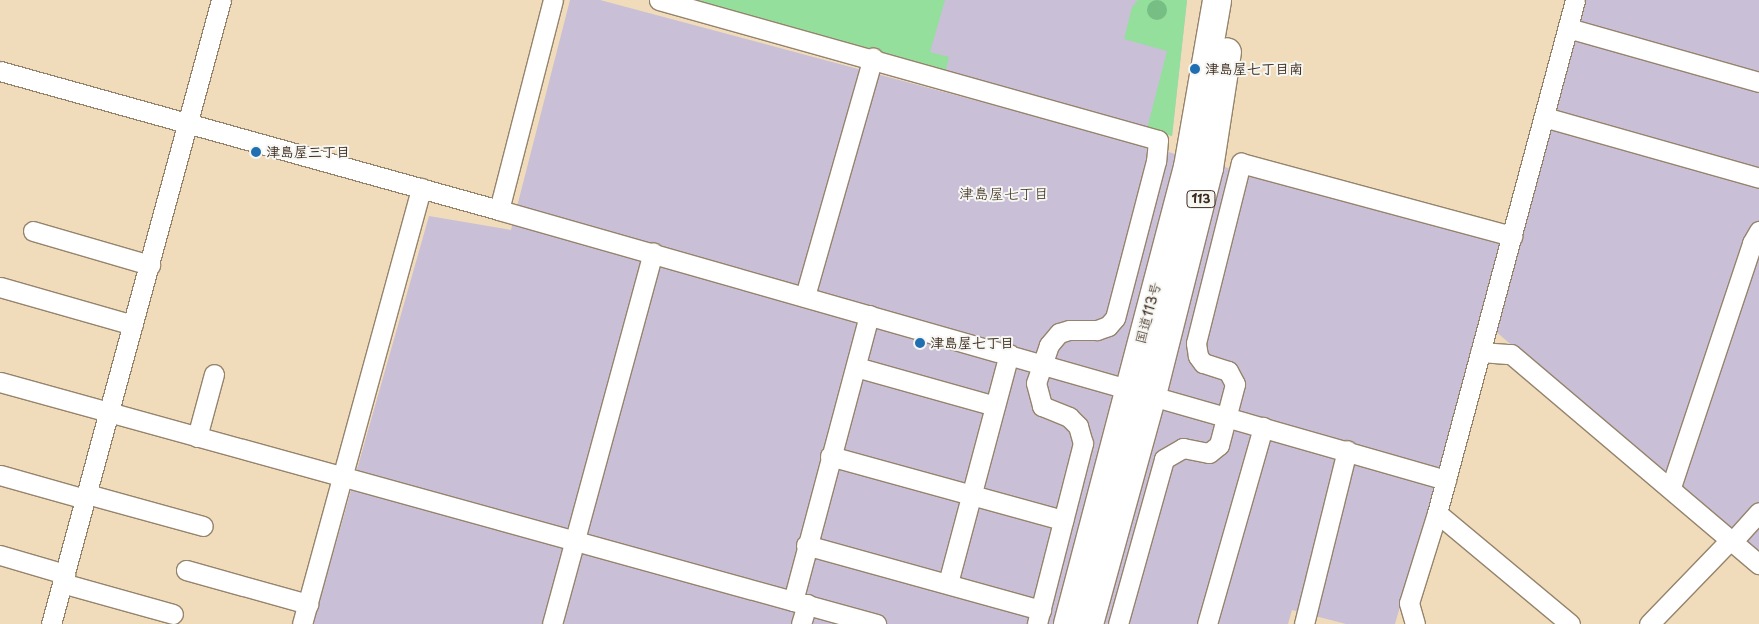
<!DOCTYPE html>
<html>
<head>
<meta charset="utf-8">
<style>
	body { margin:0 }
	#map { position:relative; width:1759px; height:624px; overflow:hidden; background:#f0dcba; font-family:"Playpen Sans","Klee One",sans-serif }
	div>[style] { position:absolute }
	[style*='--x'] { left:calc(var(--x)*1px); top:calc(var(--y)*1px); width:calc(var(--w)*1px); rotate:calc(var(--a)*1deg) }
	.industrial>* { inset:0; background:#c9bfd7 }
	.green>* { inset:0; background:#93df9b }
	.forest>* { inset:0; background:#76be83 }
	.round { border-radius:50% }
	.roads { filter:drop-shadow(1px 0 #96836c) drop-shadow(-1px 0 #96836c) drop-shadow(0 1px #96836c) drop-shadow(0 -1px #96836c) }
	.minor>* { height:19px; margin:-9.5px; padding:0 9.5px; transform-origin:9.5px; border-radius:9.5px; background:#fff }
	.highway>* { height:28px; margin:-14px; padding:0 14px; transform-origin:14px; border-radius:14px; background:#fff }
	.dots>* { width:14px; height:14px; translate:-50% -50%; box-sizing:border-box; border:2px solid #f6f6f2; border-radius:50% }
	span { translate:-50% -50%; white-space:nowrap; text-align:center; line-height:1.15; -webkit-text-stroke:4px #f6f6f2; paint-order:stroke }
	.shield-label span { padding:1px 4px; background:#f6f6f2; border:1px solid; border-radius:4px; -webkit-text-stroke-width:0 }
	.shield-label { font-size:12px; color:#3b2a1e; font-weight:700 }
	.poi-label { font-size:14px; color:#3b2a1e; font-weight:700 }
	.left { translate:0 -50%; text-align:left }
	.street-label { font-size:14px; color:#3b2a1e }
	.neighbourhood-label { font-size:15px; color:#3b2a1e }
</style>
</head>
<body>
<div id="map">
	<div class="industrial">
		<i style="clip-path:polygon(570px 0,600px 0,1505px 242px,1395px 624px,1346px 624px,1292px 610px,1288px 624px,313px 624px,429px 216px,511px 230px)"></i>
		<i style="clip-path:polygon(678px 0,1187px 0,1172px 136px,945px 74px)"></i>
		<i style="clip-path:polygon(1584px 0,1759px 0,1759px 561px,1493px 329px)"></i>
	</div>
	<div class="green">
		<i style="clip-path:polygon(678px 0,945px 0,930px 52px,949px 57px,945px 74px)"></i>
		<i style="clip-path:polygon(1138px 0,1187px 0,1172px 136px,1147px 129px,1167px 51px,1124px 39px,1132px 7px)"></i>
	</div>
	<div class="forest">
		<i class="round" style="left:1147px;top:0;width:20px;height:20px"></i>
	</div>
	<div class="roads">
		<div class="minor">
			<i style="--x:659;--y:0;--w:518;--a:15.67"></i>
			<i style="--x:1158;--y:140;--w:21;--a:95"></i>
			<i style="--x:1156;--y:161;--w:162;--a:104.6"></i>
			<i style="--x:1115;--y:318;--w:11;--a:131"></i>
			<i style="--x:1108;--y:326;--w:12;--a:160"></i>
			<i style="--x:1097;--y:330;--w:28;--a:180"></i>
			<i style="--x:1069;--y:330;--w:10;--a:163"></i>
			<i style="--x:1059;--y:333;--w:16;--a:130"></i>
			<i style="--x:1049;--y:345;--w:40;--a:108.9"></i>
			<i style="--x:1036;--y:383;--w:24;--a:75"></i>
			<i style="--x:1042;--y:406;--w:29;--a:22"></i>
			<i style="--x:1069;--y:417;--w:13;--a:45"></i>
			<i style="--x:1078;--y:426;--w:18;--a:74"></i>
			<i style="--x:1083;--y:443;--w:187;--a:104.3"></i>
			<i style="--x:1568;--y:28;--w:198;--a:15.8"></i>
			<i style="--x:0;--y:71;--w:518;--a:15.57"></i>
			<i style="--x:499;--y:210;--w:985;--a:15.91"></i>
			<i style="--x:1544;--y:117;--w:223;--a:15.8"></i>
			<i style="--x:499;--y:210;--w:217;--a:-75.6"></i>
			<i style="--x:33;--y:231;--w:122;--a:16.2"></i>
			<i style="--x:0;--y:287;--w:138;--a:15.9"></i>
			<i style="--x:805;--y:296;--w:248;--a:-74.1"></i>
			<i style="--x:1480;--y:352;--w:31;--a:4"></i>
			<i style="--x:1511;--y:354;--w:325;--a:40.3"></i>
			<i style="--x:856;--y:367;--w:144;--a:15.7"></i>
			<i style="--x:0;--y:382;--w:909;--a:15.44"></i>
			<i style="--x:197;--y:437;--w:65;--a:-74.9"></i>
			<i style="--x:830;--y:456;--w:242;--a:15.4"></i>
			<i style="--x:0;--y:475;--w:88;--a:15.8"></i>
			<i style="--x:1671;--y:487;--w:257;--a:-71.6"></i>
			<i style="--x:1752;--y:243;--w:14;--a:-60"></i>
			<i style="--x:87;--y:494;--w:120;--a:15.4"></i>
			<i style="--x:1437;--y:513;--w:173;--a:39.8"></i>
			<i style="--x:1732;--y:542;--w:40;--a:-48"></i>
			<i style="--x:806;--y:545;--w:244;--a:15.5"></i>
			<i style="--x:0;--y:555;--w:68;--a:16.3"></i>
			<i style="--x:186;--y:570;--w:127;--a:15.6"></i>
			<i style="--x:62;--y:583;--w:115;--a:15.6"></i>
			<i style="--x:948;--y:583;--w:237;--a:-75.1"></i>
			<i style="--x:793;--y:601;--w:296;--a:-75.1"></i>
			<i style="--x:51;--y:624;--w:647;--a:-74.76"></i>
			<i style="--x:302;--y:624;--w:452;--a:-74.7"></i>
			<i style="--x:552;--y:624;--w:385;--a:-74.8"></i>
			<i style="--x:801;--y:624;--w:21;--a:-73"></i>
			<i style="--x:1118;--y:624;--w:171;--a:-74.4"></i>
			<i style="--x:1164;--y:459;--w:22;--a:-30"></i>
			<i style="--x:1183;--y:448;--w:26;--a:11"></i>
			<i style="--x:1209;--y:453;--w:13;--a:-39"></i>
			<i style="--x:1219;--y:445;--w:63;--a:-75.3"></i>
			<i style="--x:1235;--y:384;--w:15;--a:-118"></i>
			<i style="--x:1228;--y:371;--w:26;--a:-162"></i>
			<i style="--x:1203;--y:363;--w:9;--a:-126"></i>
			<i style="--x:1198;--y:356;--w:13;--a:-99"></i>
			<i style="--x:1196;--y:343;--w:186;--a:-76"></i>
			<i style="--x:1241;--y:163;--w:281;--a:15.1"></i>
			<i style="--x:1207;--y:624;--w:205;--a:-74.1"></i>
			<i style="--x:1304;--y:624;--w:179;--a:-76.1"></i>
			<i style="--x:1415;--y:624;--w:22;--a:-106"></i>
			<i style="--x:1409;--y:603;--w:94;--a:-72.7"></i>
			<i style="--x:1437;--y:513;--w:531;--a:-74.94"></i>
			<i style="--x:1649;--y:624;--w:117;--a:-46"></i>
		</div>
		<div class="highway">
			<i style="--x:1068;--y:624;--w:472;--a:-75.3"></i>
			<i style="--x:1188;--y:167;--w:169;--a:-80.1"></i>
			<i style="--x:1089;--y:624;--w:238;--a:-74.6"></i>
			<i style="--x:1152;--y:395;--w:234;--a:-75.9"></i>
			<i style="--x:1209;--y:168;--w:117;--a:-81.2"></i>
		</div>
	</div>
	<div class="dots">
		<i style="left:1195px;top:69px;background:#1f6fb2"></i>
		<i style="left:256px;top:152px;background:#1f6fb2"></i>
		<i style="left:920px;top:343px;background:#1f6fb2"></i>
	</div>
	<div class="shield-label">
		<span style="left:1201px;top:199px">113</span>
	</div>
	<div class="poi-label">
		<span class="left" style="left:1205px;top:69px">津島屋七丁目南</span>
		<span class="left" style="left:266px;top:152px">津島屋三丁目</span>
		<span class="left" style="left:930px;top:343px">津島屋七丁目</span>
	</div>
	<div class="street-label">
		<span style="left:1148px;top:313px;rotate:-75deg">国道113号</span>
	</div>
	<div class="neighbourhood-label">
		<span style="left:1004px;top:193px">津島屋七丁目</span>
	</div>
</div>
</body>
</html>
